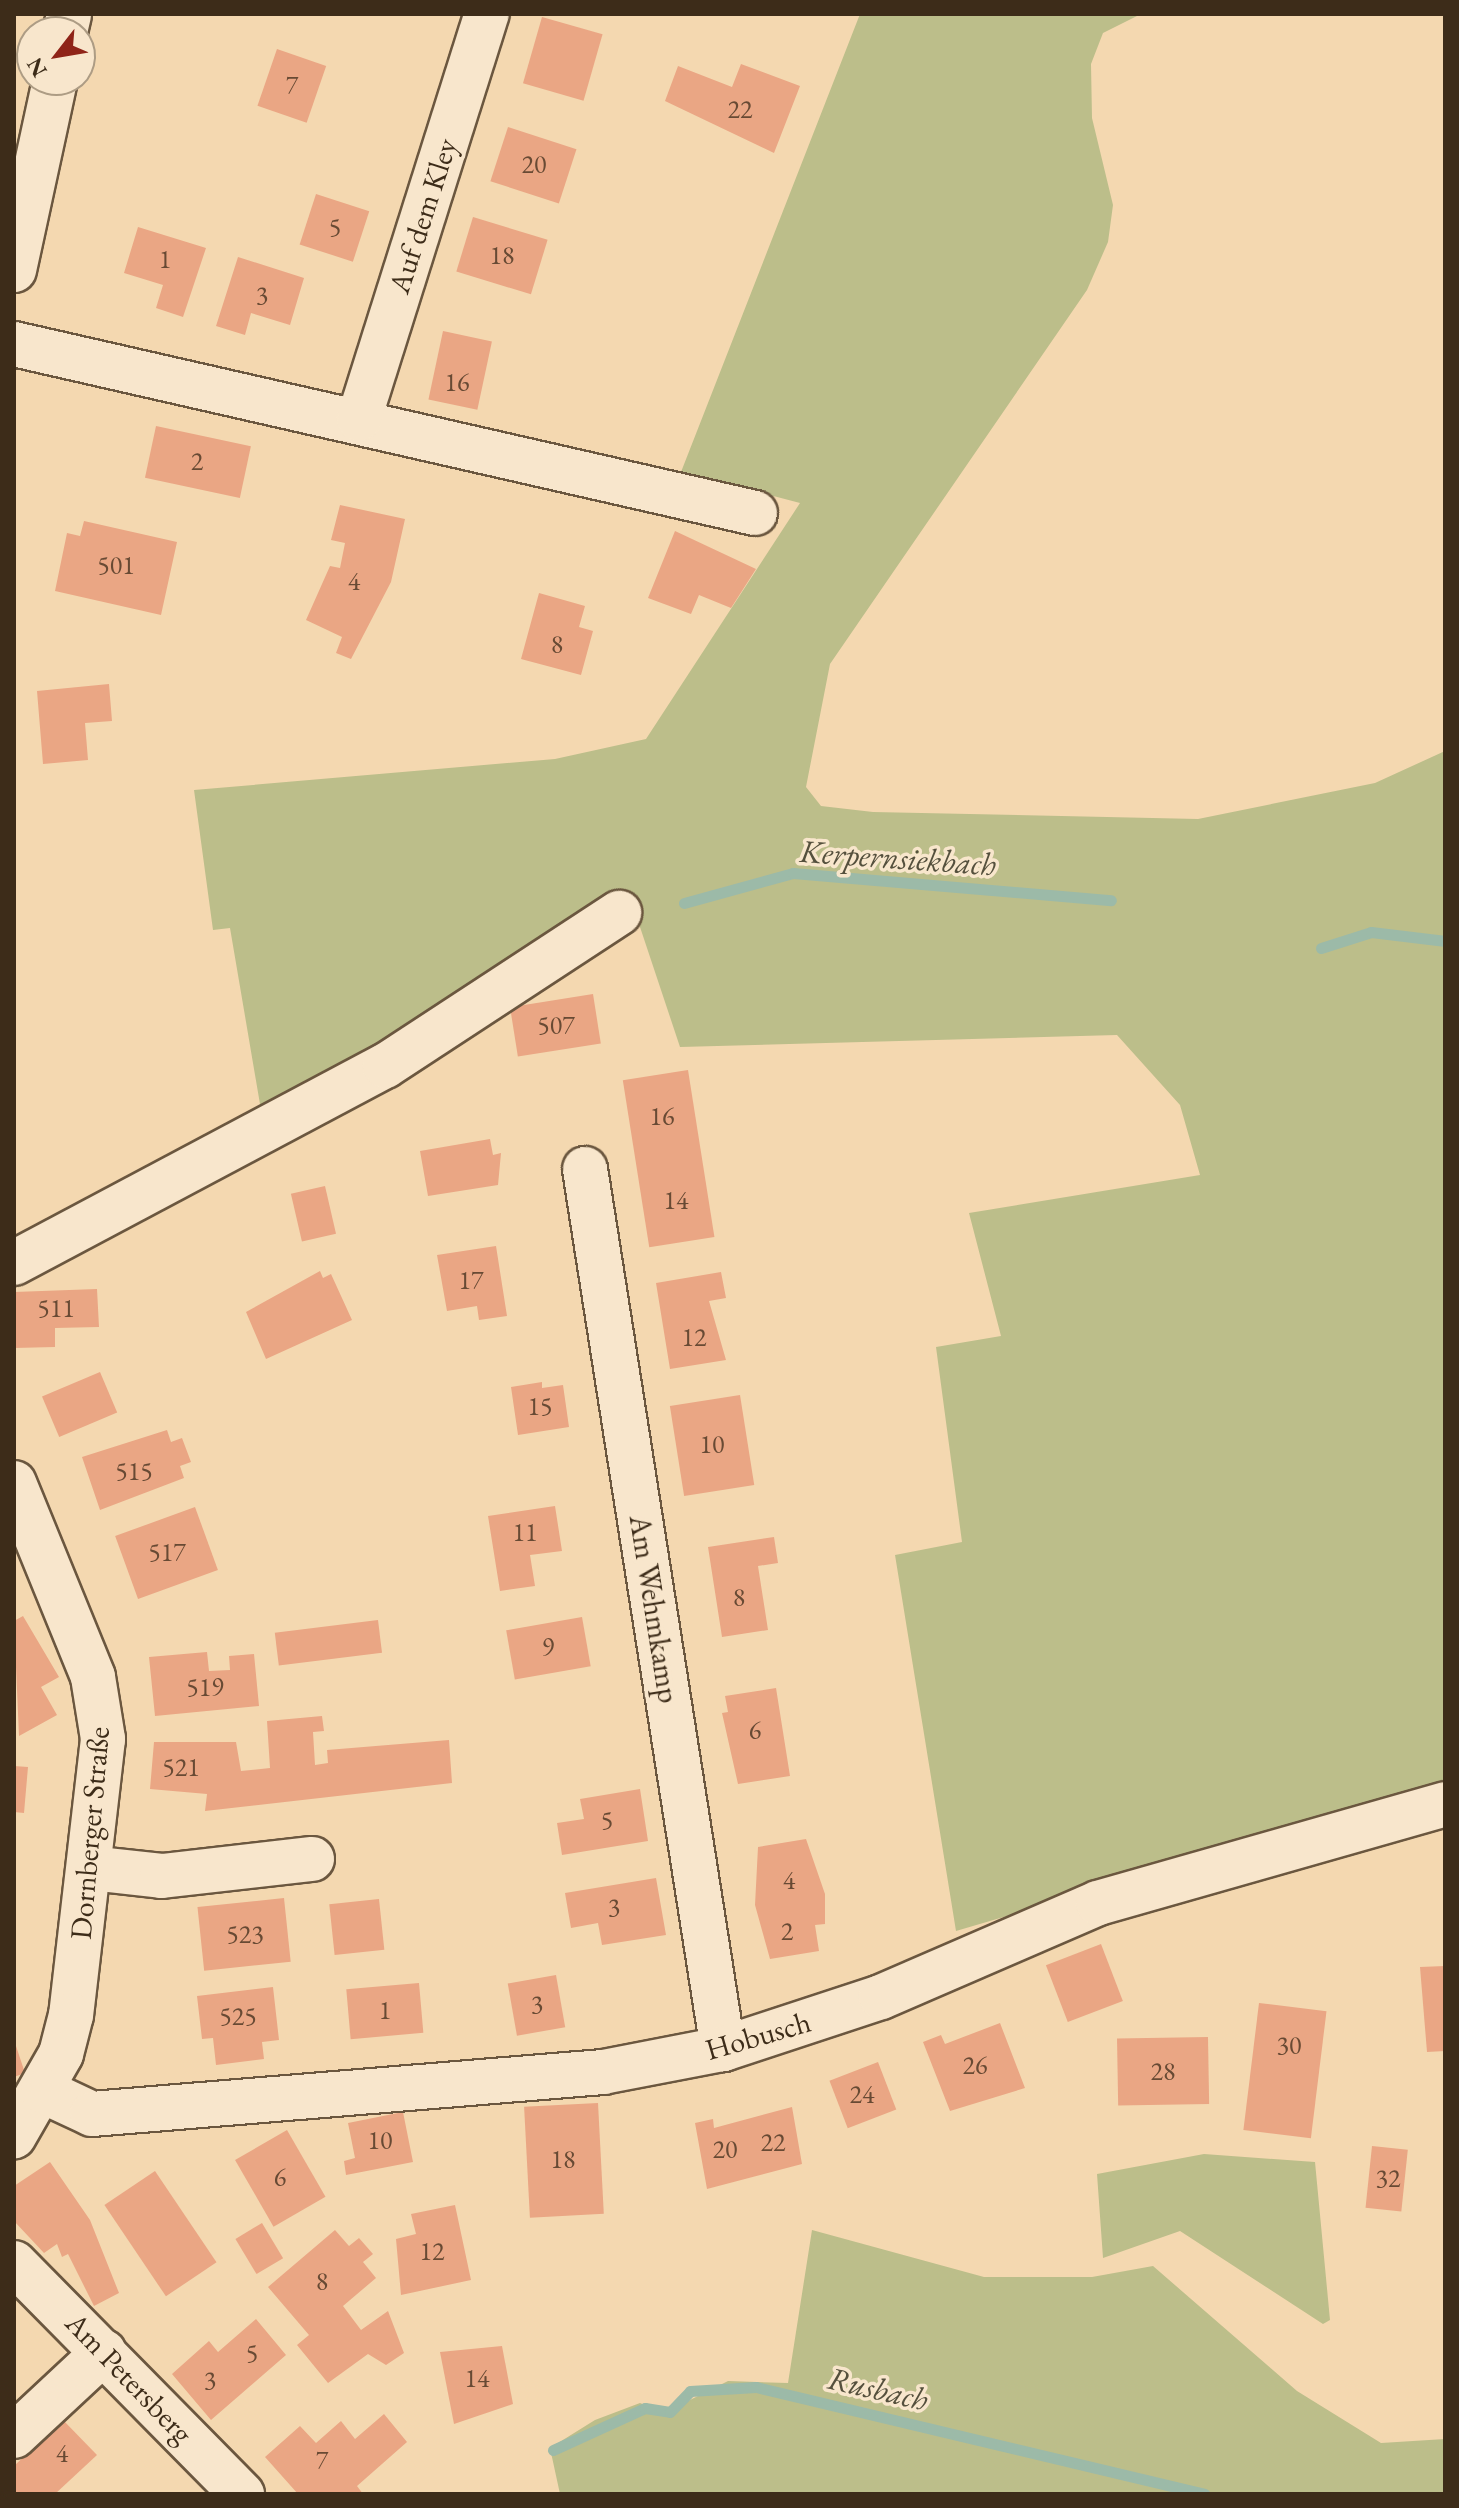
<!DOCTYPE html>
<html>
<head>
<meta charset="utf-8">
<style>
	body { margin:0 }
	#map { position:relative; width:1459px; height:2508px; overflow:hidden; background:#f4d8b0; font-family:"EB Garamond",serif }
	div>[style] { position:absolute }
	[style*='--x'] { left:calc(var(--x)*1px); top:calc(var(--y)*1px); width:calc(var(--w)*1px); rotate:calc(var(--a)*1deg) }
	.green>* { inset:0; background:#bcbe8a }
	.stream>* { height:11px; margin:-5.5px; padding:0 5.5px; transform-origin:5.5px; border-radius:5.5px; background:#9cbaa8 }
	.building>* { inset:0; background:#eaa684; transform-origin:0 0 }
	.roads { filter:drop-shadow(2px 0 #6b573f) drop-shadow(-2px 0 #6b573f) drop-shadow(0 2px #6b573f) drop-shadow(0 -2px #6b573f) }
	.minor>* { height:44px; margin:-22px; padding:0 22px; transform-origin:22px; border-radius:22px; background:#f8e6cc }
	span { translate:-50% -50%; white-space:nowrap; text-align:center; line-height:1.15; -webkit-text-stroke:7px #f8e6cc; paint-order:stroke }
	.number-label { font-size:26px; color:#684a34 }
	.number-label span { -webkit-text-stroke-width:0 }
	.street-label { font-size:30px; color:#3d2c19 }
	.water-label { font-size:32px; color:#55503d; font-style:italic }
	.frame { position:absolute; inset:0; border:16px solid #3d2c19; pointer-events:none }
	.north { position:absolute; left:16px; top:16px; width:80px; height:80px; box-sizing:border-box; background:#f8e6cc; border:2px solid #ad9c84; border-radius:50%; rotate:239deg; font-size:22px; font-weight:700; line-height:32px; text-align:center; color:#3d2c19 }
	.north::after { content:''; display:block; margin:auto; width:28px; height:36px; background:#8f2418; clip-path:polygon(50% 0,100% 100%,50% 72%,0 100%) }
</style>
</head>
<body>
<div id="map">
	<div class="green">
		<i style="clip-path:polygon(860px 14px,1141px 14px,1103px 33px,1091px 64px,1092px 118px,1113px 205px,1108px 242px,1087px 290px,830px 664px,806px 787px,821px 806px,873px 812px,1198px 819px,1375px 783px,1445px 751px,1445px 1788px,956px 1931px,895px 1555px,962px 1542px,936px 1347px,1001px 1336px,969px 1213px,1200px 1175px,1180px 1105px,1117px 1035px,680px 1047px,628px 891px,365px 1065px,261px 1110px,230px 928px,213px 930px,194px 790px,555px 759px,646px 739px,800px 503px,681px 472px)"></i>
		<i style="clip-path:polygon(1204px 2154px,1315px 2162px,1330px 2320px,1323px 2324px,1180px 2231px,1103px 2258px,1097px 2174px)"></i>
		<i style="clip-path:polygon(812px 2230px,984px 2277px,1092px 2277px,1153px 2266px,1297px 2391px,1381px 2443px,1445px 2439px,1445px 2494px,560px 2494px,550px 2448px,595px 2420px,640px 2403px,664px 2413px,728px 2381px,788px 2383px)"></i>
	</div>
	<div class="stream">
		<i style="--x:684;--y:903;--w:113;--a:-15.4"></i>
		<i style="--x:793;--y:873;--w:319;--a:4.9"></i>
		<i style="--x:1321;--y:948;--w:52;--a:-17.7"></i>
		<i style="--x:1371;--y:932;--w:75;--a:6.9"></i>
		<i style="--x:553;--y:2450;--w:101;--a:-24.5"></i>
		<i style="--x:645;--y:2408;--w:25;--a:9"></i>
		<i style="--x:670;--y:2412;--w:29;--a:-46"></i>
		<i style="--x:690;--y:2391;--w:66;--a:-3.5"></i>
		<i style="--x:756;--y:2387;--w:461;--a:13.4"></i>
	</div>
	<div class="building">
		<i style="left:542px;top:17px;width:63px;height:69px;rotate:16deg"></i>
		<i style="left:277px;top:49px;width:52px;height:60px;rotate:19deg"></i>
		<i style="clip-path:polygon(741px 64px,800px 86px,774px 153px,665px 101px,678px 66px,732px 87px)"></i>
		<i style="left:508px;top:127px;width:72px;height:57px;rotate:18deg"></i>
		<i style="left:316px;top:194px;width:56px;height:53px;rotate:18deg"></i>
		<i style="left:473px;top:217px;width:78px;height:57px;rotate:17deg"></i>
		<i style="clip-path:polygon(138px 227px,206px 248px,183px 317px,156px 308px,163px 285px,124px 273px)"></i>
		<i style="clip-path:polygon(238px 257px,304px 278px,290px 325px,251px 313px,245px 335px,216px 326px)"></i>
		<i style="left:443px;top:331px;width:50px;height:70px;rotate:12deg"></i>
		<i style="left:156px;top:426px;width:97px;height:53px;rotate:12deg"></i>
		<i style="clip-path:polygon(340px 505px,405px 519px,391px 582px,351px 659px,336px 653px,342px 637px,306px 620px,330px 566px,340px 568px,345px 543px,331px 540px)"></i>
		<i style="clip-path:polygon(84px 521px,177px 542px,161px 615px,55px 591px,67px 533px,80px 536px)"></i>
		<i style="clip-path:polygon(675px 531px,756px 569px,731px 608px,699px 595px,691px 614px,648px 598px)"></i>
		<i style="clip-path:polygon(539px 593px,585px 606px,579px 627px,593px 631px,581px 675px,521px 659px)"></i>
		<i style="clip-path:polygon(109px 684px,112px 721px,85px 723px,88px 760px,43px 764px,37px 691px)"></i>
		<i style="left:593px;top:994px;width:50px;height:84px;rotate:81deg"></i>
		<i style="left:688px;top:1070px;width:169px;height:66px;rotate:81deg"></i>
		<i style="clip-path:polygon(490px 1139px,493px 1155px,501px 1153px,498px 1185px,428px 1196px,420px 1151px)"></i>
		<i style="left:325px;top:1186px;width:49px;height:35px;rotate:77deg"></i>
		<i style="clip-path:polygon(496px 1246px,507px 1316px,479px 1320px,477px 1306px,447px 1311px,437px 1255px)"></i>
		<i style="clip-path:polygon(320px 1271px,323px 1278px,331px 1274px,352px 1320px,266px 1359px,246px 1312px)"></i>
		<i style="clip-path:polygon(721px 1272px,726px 1298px,709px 1301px,726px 1360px,670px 1369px,656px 1283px)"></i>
		<i style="clip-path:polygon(97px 1289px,99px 1327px,55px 1328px,55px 1347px,14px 1348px,14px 1292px)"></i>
		<i style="left:100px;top:1372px;width:44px;height:63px;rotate:67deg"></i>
		<i style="clip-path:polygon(542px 1382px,542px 1388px,563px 1385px,569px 1427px,518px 1435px,511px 1387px)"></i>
		<i style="left:740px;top:1395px;width:91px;height:71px;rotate:81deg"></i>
		<i style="clip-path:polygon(167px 1430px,171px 1442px,182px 1438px,191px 1462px,180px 1466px,184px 1478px,100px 1510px,82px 1457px)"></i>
		<i style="clip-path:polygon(555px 1506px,562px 1551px,530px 1555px,535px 1586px,500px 1591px,488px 1516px)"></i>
		<i style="left:195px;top:1507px;width:67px;height:85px;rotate:70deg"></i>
		<i style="clip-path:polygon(774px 1537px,778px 1563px,758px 1566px,768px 1630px,722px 1637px,708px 1547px)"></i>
		<i style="clip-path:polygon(23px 1616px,59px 1677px,41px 1687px,57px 1715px,19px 1736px,14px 1621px)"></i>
		<i style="left:582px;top:1617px;width:50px;height:77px;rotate:80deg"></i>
		<i style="left:378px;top:1620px;width:33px;height:104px;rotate:83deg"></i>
		<i style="clip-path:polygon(207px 1652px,209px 1671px,230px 1670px,229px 1656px,254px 1654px,259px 1706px,155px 1716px,149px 1657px)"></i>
		<i style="clip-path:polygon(776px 1688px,790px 1776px,738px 1784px,722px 1713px,728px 1712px,725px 1696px)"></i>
		<i style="clip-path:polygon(322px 1716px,324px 1731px,313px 1732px,315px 1765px,328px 1763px,327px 1750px,449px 1740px,452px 1783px,205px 1811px,207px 1794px,150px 1789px,154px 1742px,236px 1742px,241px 1771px,270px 1768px,267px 1721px)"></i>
		<i style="clip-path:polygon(14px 1766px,28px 1767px,24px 1813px,14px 1812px)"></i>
		<i style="clip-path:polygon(640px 1789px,648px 1841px,562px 1855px,557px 1823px,584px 1819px,580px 1799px)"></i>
		<i style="clip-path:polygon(806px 1839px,825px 1894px,825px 1924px,815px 1925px,819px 1951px,770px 1959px,755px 1905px,758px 1847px)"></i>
		<i style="clip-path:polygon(656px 1878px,666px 1935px,602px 1945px,598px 1923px,571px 1928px,565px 1893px)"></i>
		<i style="left:284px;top:1898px;width:64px;height:87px;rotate:84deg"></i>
		<i style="left:379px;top:1899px;width:51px;height:50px;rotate:84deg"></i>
		<i style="left:1101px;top:1944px;width:61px;height:59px;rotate:69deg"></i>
		<i style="clip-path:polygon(1445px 1966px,1445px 2051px,1427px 2052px,1420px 1967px)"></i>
		<i style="left:556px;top:1975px;width:53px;height:49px;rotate:80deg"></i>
		<i style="left:419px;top:1983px;width:50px;height:73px;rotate:85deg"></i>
		<i style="clip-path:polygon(273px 1987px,279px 2040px,262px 2042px,264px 2059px,216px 2065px,213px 2038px,202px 2039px,197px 1996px)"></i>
		<i style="left:1259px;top:2003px;width:68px;height:128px;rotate:7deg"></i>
		<i style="clip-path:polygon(1000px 2023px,1025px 2088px,950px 2111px,923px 2042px,941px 2035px,945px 2044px)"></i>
		<i style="left:1208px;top:2037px;width:67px;height:91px;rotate:89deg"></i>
		<i style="clip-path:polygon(14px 2040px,25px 2073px,14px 2077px)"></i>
		<i style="left:878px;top:2062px;width:51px;height:52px;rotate:69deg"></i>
		<i style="left:598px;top:2103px;width:111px;height:74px;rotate:87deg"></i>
		<i style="clip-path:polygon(792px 2107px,802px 2164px,707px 2189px,695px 2123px,713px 2119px,714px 2128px)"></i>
		<i style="clip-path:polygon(403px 2112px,413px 2162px,346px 2175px,344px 2161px,355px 2158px,348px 2123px)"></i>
		<i style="left:287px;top:2130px;width:77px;height:60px;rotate:60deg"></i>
		<i style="left:1372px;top:2146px;width:36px;height:62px;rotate:6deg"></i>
		<i style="clip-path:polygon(50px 2162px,90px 2220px,119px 2293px,94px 2306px,68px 2254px,62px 2257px,57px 2244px,44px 2253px,14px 2221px,14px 2186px)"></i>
		<i style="left:155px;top:2171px;width:110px;height:61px;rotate:56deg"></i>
		<i style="clip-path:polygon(455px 2205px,471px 2280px,401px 2295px,396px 2239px,416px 2234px,411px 2214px)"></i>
		<i style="left:262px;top:2223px;width:41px;height:31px;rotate:59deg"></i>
		<i style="clip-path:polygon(335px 2230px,349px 2246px,359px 2238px,373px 2254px,363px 2262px,376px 2278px,343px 2306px,361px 2330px,388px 2311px,404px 2353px,386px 2365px,368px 2354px,328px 2383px,297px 2345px,309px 2335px,268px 2287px)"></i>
		<i style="clip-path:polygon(256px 2319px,286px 2355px,211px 2420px,172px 2374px,209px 2341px,218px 2352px)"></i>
		<i style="clip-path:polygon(502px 2346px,513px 2404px,454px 2424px,440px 2352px)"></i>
		<i style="clip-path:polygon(384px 2414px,407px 2442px,357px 2486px,363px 2494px,298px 2494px,265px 2457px,300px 2426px,316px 2443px,341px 2421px,355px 2439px)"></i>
		<i style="clip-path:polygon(63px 2420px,97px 2455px,55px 2494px,14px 2494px,14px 2466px)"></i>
	</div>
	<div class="roads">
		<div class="minor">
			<i style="--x:65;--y:32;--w:18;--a:-77"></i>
			<i style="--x:14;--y:270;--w:194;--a:-77.8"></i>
			<i style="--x:14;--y:344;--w:760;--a:12.85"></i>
			<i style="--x:359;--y:419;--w:425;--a:-72.5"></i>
			<i style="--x:585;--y:1169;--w:891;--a:81.09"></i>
			<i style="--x:14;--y:1263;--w:420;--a:-28"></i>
			<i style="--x:385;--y:1066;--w:280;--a:-33.2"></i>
			<i style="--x:14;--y:1483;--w:209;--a:67.8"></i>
			<i style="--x:93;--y:1677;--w:63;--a:80.8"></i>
			<i style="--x:103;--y:1739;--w:278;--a:96.6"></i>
			<i style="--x:71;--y:2015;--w:40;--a:104.4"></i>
			<i style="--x:61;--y:2054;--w:95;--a:119.8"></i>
			<i style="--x:90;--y:1868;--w:72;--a:6.3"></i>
			<i style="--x:162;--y:1876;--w:151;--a:-6.5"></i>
			<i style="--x:43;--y:2091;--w:54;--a:25.1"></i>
			<i style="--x:92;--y:2114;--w:513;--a:-4.7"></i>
			<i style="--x:603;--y:2072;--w:122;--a:-10.9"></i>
			<i style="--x:723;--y:2049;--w:166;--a:-18.2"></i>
			<i style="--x:881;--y:1997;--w:236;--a:-23.4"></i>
			<i style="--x:1098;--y:1903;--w:361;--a:-15.9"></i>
			<i style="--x:14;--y:2263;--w:325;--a:45.4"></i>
			<i style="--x:14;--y:2436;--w:123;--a:-43"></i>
		</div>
	</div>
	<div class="number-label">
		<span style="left:292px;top:86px">7</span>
		<span style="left:740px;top:110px">22</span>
		<span style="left:534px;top:165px">20</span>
		<span style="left:335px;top:228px">5</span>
		<span style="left:502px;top:256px">18</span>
		<span style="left:165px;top:260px">1</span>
		<span style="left:262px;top:296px">3</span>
		<span style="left:457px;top:383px">16</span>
		<span style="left:197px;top:462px">2</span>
		<span style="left:116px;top:566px">501</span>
		<span style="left:354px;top:582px">4</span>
		<span style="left:557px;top:645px">8</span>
		<span style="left:556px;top:1026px">507</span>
		<span style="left:662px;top:1117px">16</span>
		<span style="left:676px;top:1201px">14</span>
		<span style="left:471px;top:1281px">17</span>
		<span style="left:56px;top:1309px">511</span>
		<span style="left:694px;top:1338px">12</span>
		<span style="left:540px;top:1407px">15</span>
		<span style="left:712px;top:1445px">10</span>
		<span style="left:134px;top:1472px">515</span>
		<span style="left:525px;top:1533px">11</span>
		<span style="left:167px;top:1553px">517</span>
		<span style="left:739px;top:1598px">8</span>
		<span style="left:548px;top:1648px">9</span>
		<span style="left:205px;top:1688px">519</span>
		<span style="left:755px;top:1731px">6</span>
		<span style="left:181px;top:1768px">521</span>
		<span style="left:607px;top:1821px">5</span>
		<span style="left:789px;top:1881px">4</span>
		<span style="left:614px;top:1908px">3</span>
		<span style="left:787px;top:1932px">2</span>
		<span style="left:245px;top:1935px">523</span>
		<span style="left:537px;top:2005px">3</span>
		<span style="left:385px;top:2011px">1</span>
		<span style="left:238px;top:2017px">525</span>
		<span style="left:1289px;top:2046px">30</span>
		<span style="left:975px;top:2066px">26</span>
		<span style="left:1163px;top:2072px">28</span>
		<span style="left:862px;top:2095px">24</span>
		<span style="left:380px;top:2141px">10</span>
		<span style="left:773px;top:2143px">22</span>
		<span style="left:725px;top:2150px">20</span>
		<span style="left:563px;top:2160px">18</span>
		<span style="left:280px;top:2178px">6</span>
		<span style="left:1388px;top:2179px">32</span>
		<span style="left:432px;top:2252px">12</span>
		<span style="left:322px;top:2282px">8</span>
		<span style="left:252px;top:2354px">5</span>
		<span style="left:477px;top:2379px">14</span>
		<span style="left:210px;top:2381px">3</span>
		<span style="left:62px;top:2454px">4</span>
		<span style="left:322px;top:2461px">7</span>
	</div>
	<div class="street-label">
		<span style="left:423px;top:216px;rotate:-72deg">Auf dem Kley</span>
		<span style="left:654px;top:1609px;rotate:81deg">Am Wehmkamp</span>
		<span style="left:90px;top:1833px;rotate:-85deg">Dornberger Straße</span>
		<span style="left:758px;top:2036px;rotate:-16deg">Hobusch</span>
		<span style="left:129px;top:2378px;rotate:46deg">Am Petersberg</span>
	</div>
	<div class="water-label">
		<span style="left:898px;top:858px;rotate:4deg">Kerpernsiekbach</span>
		<span style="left:878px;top:2389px;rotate:13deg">Rusbach</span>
	</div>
	<div class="frame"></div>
	<div class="north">N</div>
</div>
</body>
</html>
